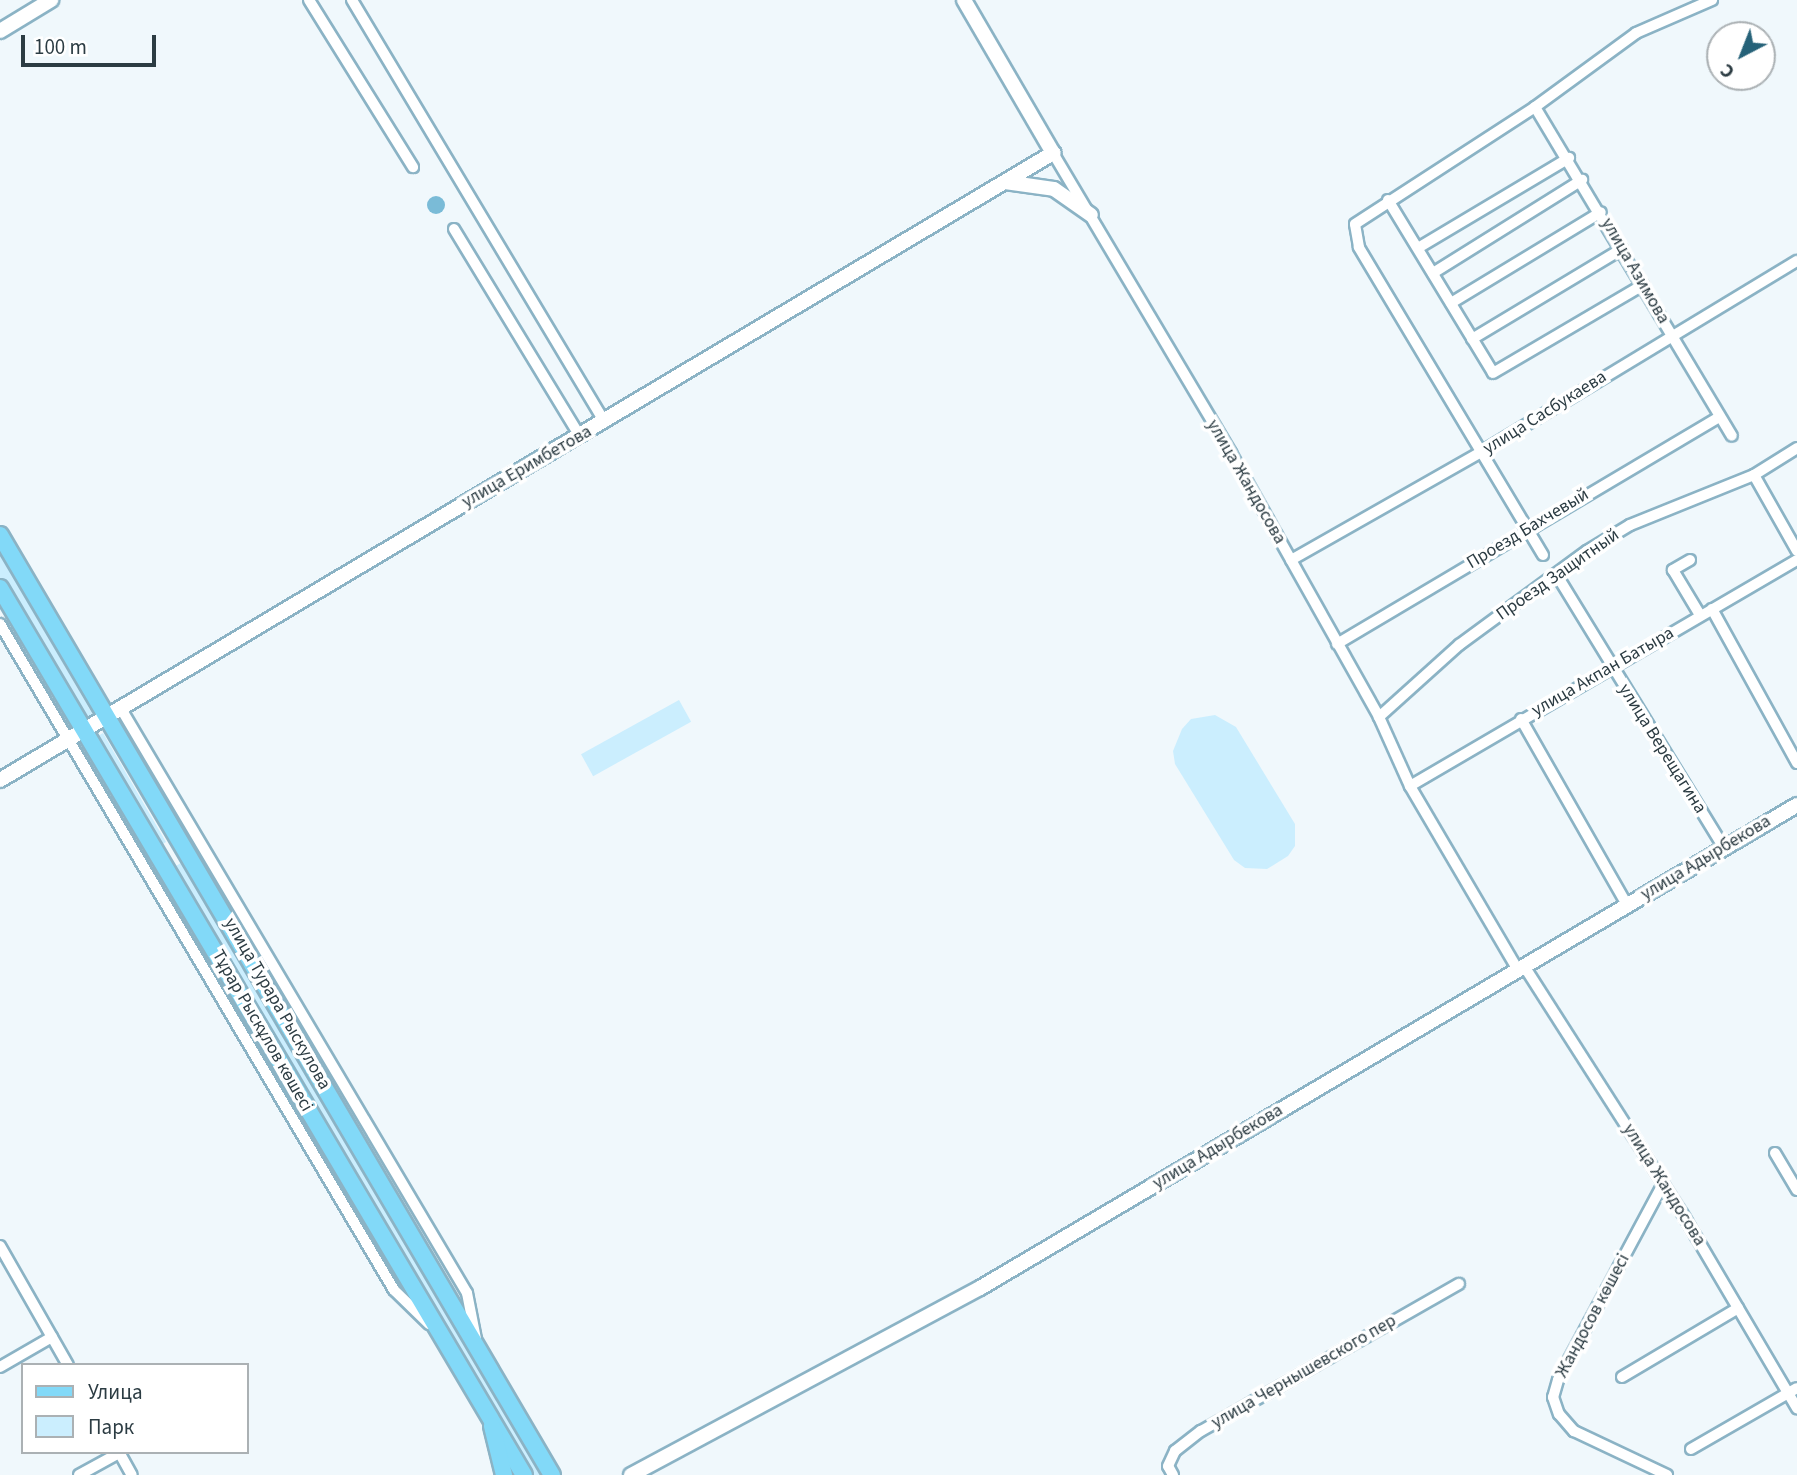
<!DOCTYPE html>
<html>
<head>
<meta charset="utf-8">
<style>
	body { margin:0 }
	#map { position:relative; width:1797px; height:1475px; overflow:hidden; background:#f0f8fc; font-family:"Source Sans 3",sans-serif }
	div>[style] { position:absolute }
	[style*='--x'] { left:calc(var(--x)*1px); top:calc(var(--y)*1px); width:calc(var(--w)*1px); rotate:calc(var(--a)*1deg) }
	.green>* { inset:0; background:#cbeefe; transform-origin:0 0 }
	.water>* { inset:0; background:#7abbd7 }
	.round { border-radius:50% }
	.roads { filter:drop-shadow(2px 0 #8bb3c5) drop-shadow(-2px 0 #8bb3c5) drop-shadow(0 2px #8bb3c5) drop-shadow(0 -2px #8bb3c5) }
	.street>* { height:10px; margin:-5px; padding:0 5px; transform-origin:5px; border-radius:5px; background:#fff }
	.secondary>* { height:14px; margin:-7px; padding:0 7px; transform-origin:7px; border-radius:7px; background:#fff }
	.primary>* { height:16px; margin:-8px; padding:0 8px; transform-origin:8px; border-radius:8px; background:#82d9f8 }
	span { translate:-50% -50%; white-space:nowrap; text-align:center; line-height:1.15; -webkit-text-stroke:7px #fff; paint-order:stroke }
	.street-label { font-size:18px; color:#2c3c43 }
	.legend { position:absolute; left:21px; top:1363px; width:228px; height:91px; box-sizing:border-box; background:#fff; border:2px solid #abb1b4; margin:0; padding:9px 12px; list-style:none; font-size:21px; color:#2c3c43 }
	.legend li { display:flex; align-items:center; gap:14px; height:35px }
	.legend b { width:35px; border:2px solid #abb1b4 }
	.north { position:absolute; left:1706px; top:21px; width:70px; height:70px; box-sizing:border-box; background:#fff; border:2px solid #abb1b4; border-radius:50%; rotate:222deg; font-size:19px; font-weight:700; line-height:28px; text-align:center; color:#2c3c43 }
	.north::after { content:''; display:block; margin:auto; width:24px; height:32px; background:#266279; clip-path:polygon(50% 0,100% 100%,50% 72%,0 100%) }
	.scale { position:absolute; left:21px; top:35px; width:135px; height:32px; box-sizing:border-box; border:4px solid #2c3c43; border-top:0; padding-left:9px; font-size:21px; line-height:24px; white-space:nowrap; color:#2c3c43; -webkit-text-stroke:5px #fff; paint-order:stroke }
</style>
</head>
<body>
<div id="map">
	<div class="green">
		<i style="left:0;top:554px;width:186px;height:14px;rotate:60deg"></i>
		<i style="left:679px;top:700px;width:25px;height:112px;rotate:61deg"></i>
		<i style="clip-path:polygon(1215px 715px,1236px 727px,1295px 824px,1295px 846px,1288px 856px,1267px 869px,1245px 868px,1234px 860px,1175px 764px,1173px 751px,1182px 729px,1191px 719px)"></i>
		<i style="left:103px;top:733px;width:126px;height:9px;rotate:60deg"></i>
		<i style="clip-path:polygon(181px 863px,541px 1474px,539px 1475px,533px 1475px,174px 867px)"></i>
	</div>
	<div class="water">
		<i class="round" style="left:427px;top:196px;width:18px;height:18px"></i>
	</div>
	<div class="roads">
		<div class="street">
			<i style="--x:309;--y:0;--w:197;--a:58.1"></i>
			<i style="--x:352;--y:0;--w:492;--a:59.1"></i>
			<i style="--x:1535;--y:107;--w:383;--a:59.1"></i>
			<i style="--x:1053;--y:153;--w:349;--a:59.3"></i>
			<i style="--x:1231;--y:453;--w:303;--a:60.7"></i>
			<i style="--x:1379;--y:717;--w:76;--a:65.8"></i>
			<i style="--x:1410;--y:786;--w:213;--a:59.6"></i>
			<i style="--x:1388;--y:200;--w:202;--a:58.7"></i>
			<i style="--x:1493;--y:373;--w:174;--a:-30.4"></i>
			<i style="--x:454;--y:229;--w:242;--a:58.7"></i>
			<i style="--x:1418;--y:248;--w:176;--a:-30.8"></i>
			<i style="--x:1433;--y:273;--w:176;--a:-32"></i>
			<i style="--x:1451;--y:303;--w:175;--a:-31.2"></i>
			<i style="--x:1472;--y:339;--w:175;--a:-31"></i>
			<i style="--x:1754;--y:475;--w:87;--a:60.5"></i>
			<i style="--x:1543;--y:555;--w:359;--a:-120.9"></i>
			<i style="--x:1359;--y:247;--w:23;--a:-100"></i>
			<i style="--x:1355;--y:224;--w:215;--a:-33"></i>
			<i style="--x:1535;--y:107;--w:125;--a:-36.2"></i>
			<i style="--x:1636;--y:33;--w:83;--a:-23.5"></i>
			<i style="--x:1291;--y:560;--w:221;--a:-29.6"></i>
			<i style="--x:1483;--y:451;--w:367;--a:-31.2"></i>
			<i style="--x:1690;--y:560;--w:20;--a:150"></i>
			<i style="--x:1673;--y:570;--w:52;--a:59"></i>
			<i style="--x:1558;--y:577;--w:318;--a:58.5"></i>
			<i style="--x:1712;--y:609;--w:176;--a:61.1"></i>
			<i style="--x:0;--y:624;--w:774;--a:59.39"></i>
			<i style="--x:394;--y:1290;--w:49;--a:44.2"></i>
			<i style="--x:1337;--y:644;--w:445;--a:-30.7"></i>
			<i style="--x:120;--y:707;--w:681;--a:59.37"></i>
			<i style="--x:467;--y:1293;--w:47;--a:78.9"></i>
			<i style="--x:1379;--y:717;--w:108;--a:-42"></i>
			<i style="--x:1459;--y:645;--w:159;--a:-36.3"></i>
			<i style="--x:1587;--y:551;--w:50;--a:-31.2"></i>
			<i style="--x:1630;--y:525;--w:134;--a:-22"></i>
			<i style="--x:1754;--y:475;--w:51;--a:-32.1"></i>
			<i style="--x:1521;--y:719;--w:214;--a:60.3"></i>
			<i style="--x:1410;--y:786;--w:448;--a:-30.3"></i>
			<i style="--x:1524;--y:966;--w:299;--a:57.4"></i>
			<i style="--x:1685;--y:1218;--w:221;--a:59.5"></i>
			<i style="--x:1775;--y:1153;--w:43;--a:59.3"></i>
			<i style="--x:1663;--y:1184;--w:222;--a:118.2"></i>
			<i style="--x:1558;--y:1380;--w:18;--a:106"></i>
			<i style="--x:1553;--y:1397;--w:18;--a:71"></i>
			<i style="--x:1559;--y:1414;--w:23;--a:49"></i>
			<i style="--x:1574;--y:1431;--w:103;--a:25.3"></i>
			<i style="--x:0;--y:1246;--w:137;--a:60.3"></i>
			<i style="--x:0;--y:1367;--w:60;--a:-30"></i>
			<i style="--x:1622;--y:1377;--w:135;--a:-30.7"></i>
			<i style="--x:1691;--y:1449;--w:122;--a:-29.9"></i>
			<i style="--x:119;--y:1452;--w:26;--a:61"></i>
			<i style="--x:79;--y:1475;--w:46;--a:-28.8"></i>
			<i style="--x:1173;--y:1475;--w:10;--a:-119"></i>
			<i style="--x:1168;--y:1466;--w:17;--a:-65"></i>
			<i style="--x:1175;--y:1451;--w:33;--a:-38"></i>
			<i style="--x:1201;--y:1431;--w:297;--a:-29.7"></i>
		</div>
		<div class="secondary">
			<i style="--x:0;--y:31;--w:60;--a:-31.3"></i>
			<i style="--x:1005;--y:182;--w:49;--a:8.1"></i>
			<i style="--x:1054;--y:189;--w:45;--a:35.1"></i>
			<i style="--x:0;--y:780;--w:1226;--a:-30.77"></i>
			<i style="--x:1053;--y:153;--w:177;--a:-120.2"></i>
			<i style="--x:631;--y:1475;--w:396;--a:-28.2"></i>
			<i style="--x:980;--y:1288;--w:949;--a:-30.59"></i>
		</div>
		<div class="primary">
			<i style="--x:0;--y:535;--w:1090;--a:59.58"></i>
			<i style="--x:0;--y:588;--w:1030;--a:59.43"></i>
			<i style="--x:492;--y:1426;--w:50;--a:76.2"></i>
		</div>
	</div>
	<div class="street-label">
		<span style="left:1635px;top:271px;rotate:60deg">улица Азимова</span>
		<span style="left:1545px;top:413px;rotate:-32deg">улица Сасбукаева</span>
		<span style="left:527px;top:467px;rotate:-30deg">улица Еримбетова</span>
		<span style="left:1246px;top:482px;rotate:60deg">улица Жандосова</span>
		<span style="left:1528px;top:529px;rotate:-31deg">Проезд Бахчевый</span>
		<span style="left:1558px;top:575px;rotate:-35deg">Проезд Защитный</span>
		<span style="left:1603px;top:672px;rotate:-30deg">улица Акпан Батыра</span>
		<span style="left:1662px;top:749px;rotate:58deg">улица Верещагина</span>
		<span style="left:1706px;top:858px;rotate:-31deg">улица Адырбекова</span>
		<span style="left:277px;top:1004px;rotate:60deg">улица Турара Рыскулова</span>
		<span style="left:262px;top:1031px;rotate:60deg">Тұрар Рыскұлов көшесі</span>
		<span style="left:1218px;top:1147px;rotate:-31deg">улица Адырбекова</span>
		<span style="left:1664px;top:1185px;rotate:58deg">улица Жандосова</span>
		<span style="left:1593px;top:1316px;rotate:-62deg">Жандосов көшесі</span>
		<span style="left:1304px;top:1372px;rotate:-30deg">улица Чернышевского пер</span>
	</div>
	<ul class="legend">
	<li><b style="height:9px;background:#82d9f8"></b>Улица</li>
	<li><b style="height:19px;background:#cbeefe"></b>Парк</li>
	</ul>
	<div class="north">С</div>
	<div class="scale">100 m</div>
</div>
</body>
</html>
